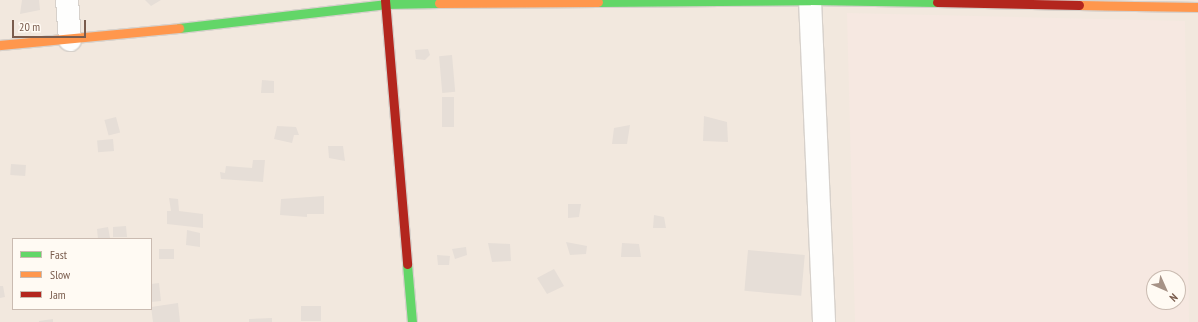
<!DOCTYPE html>
<html>
<head>
<meta charset="utf-8">
<style>
	body { margin:0 }
	#map { position:relative; width:1198px; height:322px; overflow:hidden; background:#f9f5f0; font-family:"PT Sans Narrow",sans-serif }
	div>[style] { position:absolute }
	[style*='--x'] { left:calc(var(--x)*1px); top:calc(var(--y)*1px); width:calc(var(--w)*1px); rotate:calc(var(--a)*1deg) }
	.residential>* { inset:0; background:#f2e8de }
	.commercial>* { inset:0; background:#f6e8e1 }
	.building>* { inset:0; background:#e6ded7; transform-origin:0 0 }
	.roads { filter:drop-shadow(1px 0 #d7d1cb) drop-shadow(-1px 0 #d7d1cb) drop-shadow(0 1px #d7d1cb) drop-shadow(0 -1px #d7d1cb) }
	.street>* { height:22px; margin:-11px; padding:0 11px; transform-origin:11px; border-radius:11px; background:#fefefd }
	.fast>* { height:9px; margin:-4.5px; padding:0 4.5px; transform-origin:4.5px; border-radius:4.5px; background:#63d668 }
	.slow>* { height:9px; margin:-4.5px; padding:0 4.5px; transform-origin:4.5px; border-radius:4.5px; background:#ff974d }
	.jam>* { height:9px; margin:-4.5px; padding:0 4.5px; transform-origin:4.5px; border-radius:4.5px; background:#b3261e }
	span { translate:-50% -50%; white-space:nowrap; text-align:center; line-height:1.15; -webkit-text-stroke:3px #fffaf3; paint-order:stroke }
	.legend { position:absolute; left:12px; top:238px; width:140px; height:72px; box-sizing:border-box; background:#fffaf3; border:1px solid #cabbb1; margin:0; padding:5px 7px; list-style:none; font-size:12px; color:#7a5c4d }
	.legend li { display:flex; align-items:center; gap:8px; height:20px }
	.legend b { width:20px; border:1px solid #cabbb1 }
	.north { position:absolute; left:1146px; top:270px; width:40px; height:40px; box-sizing:border-box; background:#fffaf3; border:1px solid #cabbb1; border-radius:50%; rotate:135deg; font-size:11px; font-weight:700; line-height:16px; text-align:center; color:#7a5c4d }
	.north::after { content:''; display:block; margin:auto; width:14px; height:18px; background:#a69286; clip-path:polygon(50% 0,100% 100%,50% 72%,0 100%) }
	.scale { position:absolute; left:12px; top:20px; width:74px; height:18px; box-sizing:border-box; border:2px solid #7a5c4d; border-top:0; padding-left:5px; font-size:12px; line-height:14px; white-space:nowrap; color:#7a5c4d; -webkit-text-stroke:3px #fffaf3; paint-order:stroke }
</style>
</head>
<body>
<div id="map">
	<div class="residential">
		<i style="clip-path:polygon(evenodd,0 0,1198px 0,1198px 322px,0 322px,0 0,13px 239px,151px 239px,151px 309px,13px 309px,13px 239px,0 0,1154px 278px,1178px 278px,1178px 302px,1154px 302px,1154px 278px)"></i>
	</div>
	<div class="commercial">
		<i style="clip-path:polygon(evenodd,847px 13px,1185px 21px,1189px 322px,855px 322px,847px 13px,1154px 278px,1178px 278px,1178px 302px,1154px 302px,1154px 278px)"></i>
	</div>
	<div class="building">
		<i style="clip-path:polygon(22px 0,39px 0,40px 10px,20px 14px)"></i>
		<i style="clip-path:polygon(145px 0,161px 0,151px 6px)"></i>
		<i style="clip-path:polygon(428px 49px,430px 55px,425px 60px,416px 59px,415px 50px)"></i>
		<i style="left:452px;top:55px;width:37px;height:13px;rotate:85deg"></i>
		<i style="clip-path:polygon(262px 80px,274px 81px,274px 93px,261px 93px)"></i>
		<i style="left:442px;top:97px;width:12px;height:30px"></i>
		<i style="clip-path:polygon(704px 116px,727px 122px,728px 142px,703px 141px)"></i>
		<i style="left:116px;top:117px;width:16px;height:12px;rotate:75deg"></i>
		<i style="clip-path:polygon(630px 125px,627px 144px,612px 144px,614px 128px)"></i>
		<i style="clip-path:polygon(277px 126px,296px 127px,299px 135px,294px 135px,292px 143px,274px 139px)"></i>
		<i style="left:113px;top:139px;width:12px;height:16px;rotate:85deg"></i>
		<i style="clip-path:polygon(328px 146px,343px 146px,345px 161px,329px 158px)"></i>
		<i style="clip-path:polygon(253px 160px,265px 160px,263px 182px,221px 179px,220px 172px,225px 173px,226px 166px,252px 168px)"></i>
		<i style="left:11px;top:164px;width:15px;height:11px;rotate:4deg"></i>
		<i style="clip-path:polygon(324px 196px,324px 214px,307px 214px,307px 217px,280px 215px,281px 199px)"></i>
		<i style="clip-path:polygon(169px 198px,178px 199px,179px 211px,203px 214px,203px 228px,167px 224px,167px 211px,171px 211px)"></i>
		<i style="clip-path:polygon(568px 204px,581px 204px,579px 217px,568px 218px)"></i>
		<i style="clip-path:polygon(654px 215px,664px 217px,666px 228px,653px 228px)"></i>
		<i style="clip-path:polygon(126px 226px,127px 237px,113px 237px,113px 227px)"></i>
		<i style="clip-path:polygon(108px 227px,110px 238px,98px 239px,97px 229px)"></i>
		<i style="clip-path:polygon(187px 230px,200px 233px,200px 247px,186px 245px)"></i>
		<i style="clip-path:polygon(566px 242px,587px 246px,586px 254px,570px 255px)"></i>
		<i style="clip-path:polygon(488px 243px,510px 244px,511px 261px,492px 262px)"></i>
		<i style="clip-path:polygon(622px 243px,639px 244px,641px 257px,621px 257px)"></i>
		<i style="clip-path:polygon(466px 247px,467px 255px,455px 259px,452px 249px)"></i>
		<i style="left:174px;top:249px;width:10px;height:15px;rotate:90deg"></i>
		<i style="left:748px;top:250px;width:57px;height:41px;rotate:5deg"></i>
		<i style="clip-path:polygon(437px 255px,450px 256px,449px 265px,438px 265px)"></i>
		<i style="clip-path:polygon(554px 269px,564px 286px,547px 294px,537px 278px)"></i>
		<i style="clip-path:polygon(159px 283px,161px 301px,151px 302px,151px 284px)"></i>
		<i style="clip-path:polygon(0 286px,3px 286px,5px 297px,0 298px)"></i>
		<i style="clip-path:polygon(178px 303px,180px 322px,153px 322px,151px 307px)"></i>
		<i style="left:301px;top:306px;width:20px;height:15px"></i>
		<i style="clip-path:polygon(272px 318px,272px 322px,249px 322px,249px 319px)"></i>
		<i style="clip-path:polygon(53px 319px,53px 322px,39px 322px,39px 321px)"></i>
	</div>
	<div class="roads">
		<div class="street">
			<i style="--x:67;--y:0;--w:40;--a:85.7"></i>
			<i style="--x:810;--y:0;--w:322;--a:87.5"></i>
		</div>
		<div class="fast">
			<i style="--x:598;--y:2;--w:212;--a:-0.5"></i>
			<i style="--x:810;--y:0;--w:127;--a:0.9"></i>
			<i style="--x:179;--y:28;--w:207;--a:-6.6"></i>
			<i style="--x:385;--y:4;--w:54;--a:-1.1"></i>
			<i style="--x:407;--y:264;--w:58;--a:85.1"></i>
		</div>
		<div class="slow">
			<i style="--x:439;--y:3;--w:159;--a:-0.4"></i>
			<i style="--x:1079;--y:5;--w:119;--a:1"></i>
			<i style="--x:0;--y:45;--w:180;--a:-5.4"></i>
		</div>
		<div class="jam">
			<i style="--x:385;--y:0;--w:265;--a:85.2"></i>
			<i style="--x:937;--y:2;--w:142;--a:1.2"></i>
		</div>
	</div>
	<ul class="legend">
	<li><b style="height:5px;background:#63d668"></b>Fast</li>
	<li><b style="height:5px;background:#ff974d"></b>Slow</li>
	<li><b style="height:5px;background:#b3261e"></b>Jam</li>
	</ul>
	<div class="north">N</div>
	<div class="scale">20 m</div>
</div>
</body>
</html>
